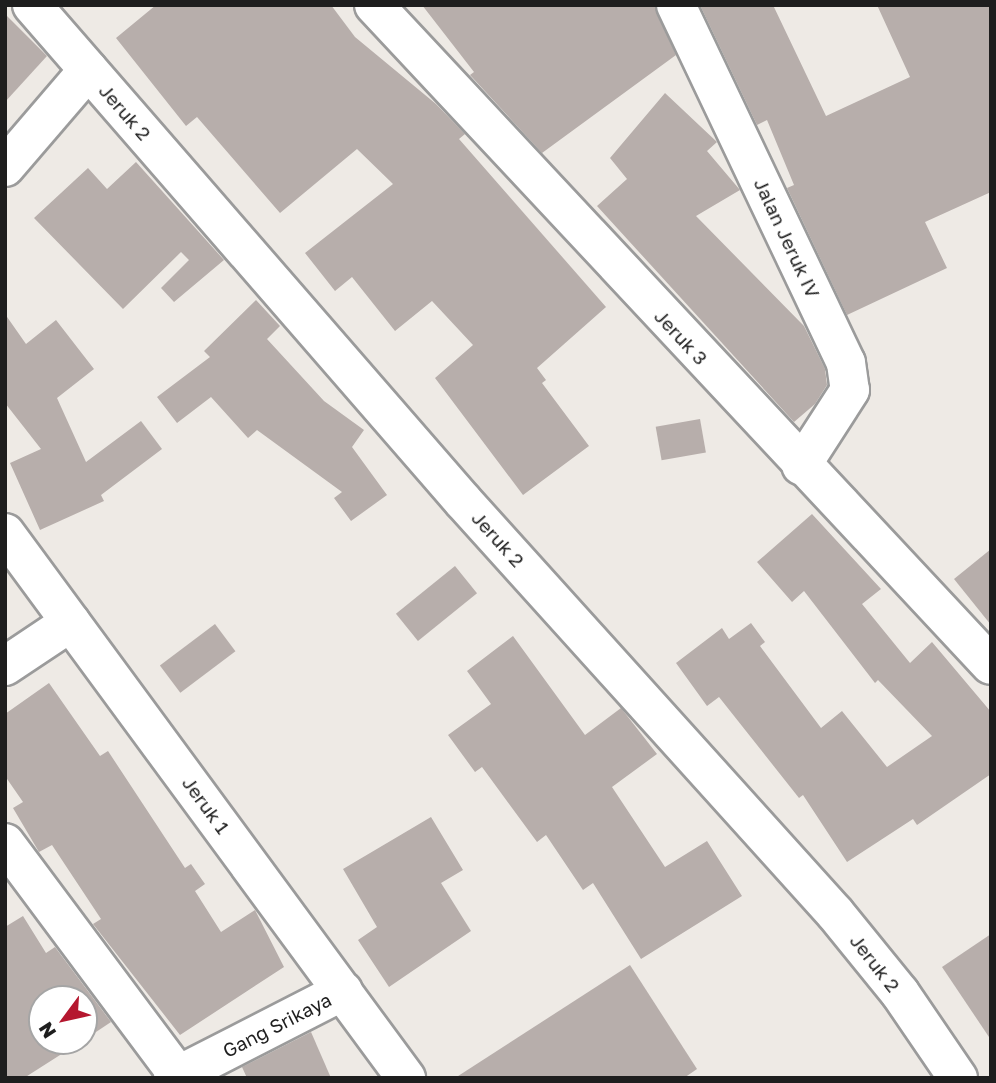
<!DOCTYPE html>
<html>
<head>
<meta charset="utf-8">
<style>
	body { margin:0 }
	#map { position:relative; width:996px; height:1083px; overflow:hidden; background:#eeeae5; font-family:"Golos Text",sans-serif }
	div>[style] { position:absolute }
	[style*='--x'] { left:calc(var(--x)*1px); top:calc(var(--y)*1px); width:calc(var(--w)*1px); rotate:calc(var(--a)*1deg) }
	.building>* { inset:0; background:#b7aeab; transform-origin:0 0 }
	.roads { filter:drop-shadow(2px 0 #9b9b9b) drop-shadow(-2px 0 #9b9b9b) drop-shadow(0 2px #9b9b9b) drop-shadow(0 -2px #9b9b9b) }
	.minor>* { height:38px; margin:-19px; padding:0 19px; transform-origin:19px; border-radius:19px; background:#fff }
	span { translate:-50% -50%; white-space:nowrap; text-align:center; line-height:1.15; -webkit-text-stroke:5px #fff; paint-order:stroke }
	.street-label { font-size:19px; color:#1e1e1e }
	.frame { position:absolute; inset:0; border:7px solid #1e1e1e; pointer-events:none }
	.north { position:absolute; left:28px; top:985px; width:70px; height:70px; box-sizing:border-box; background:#fff; border:2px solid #a5a5a5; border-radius:50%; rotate:237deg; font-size:19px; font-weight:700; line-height:28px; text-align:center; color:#1e1e1e }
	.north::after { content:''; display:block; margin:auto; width:24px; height:32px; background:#b5172f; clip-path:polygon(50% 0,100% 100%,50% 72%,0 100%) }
</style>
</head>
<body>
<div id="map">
	<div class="building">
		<i style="clip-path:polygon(156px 5px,331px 5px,355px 37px,436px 104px,465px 134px,459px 139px,606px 307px,537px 368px,546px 380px,542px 383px,589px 446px,523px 495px,435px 378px,473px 345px,432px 301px,395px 331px,352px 277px,335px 291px,305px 253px,393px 184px,357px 149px,280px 213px,197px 117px,186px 126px,116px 38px)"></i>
		<i style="clip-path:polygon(422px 5px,654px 5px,676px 55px,542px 153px,470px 75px,474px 72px)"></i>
		<i style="clip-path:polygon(700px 5px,773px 5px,826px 116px,910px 77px,877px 5px,991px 5px,991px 192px,925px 222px,947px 268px,847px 315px,787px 188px,794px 185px,767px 120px,757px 125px)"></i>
		<i style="clip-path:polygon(5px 14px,47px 56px,5px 102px)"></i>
		<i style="clip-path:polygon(665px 93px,717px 142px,707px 151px,740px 190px,696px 216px,804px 326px,825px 369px,827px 385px,815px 404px,794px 422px,597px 206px,627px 179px,610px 158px)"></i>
		<i style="clip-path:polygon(136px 162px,224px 260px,174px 302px,161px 288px,189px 260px,181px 252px,123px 309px,34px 218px,88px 168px,107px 189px)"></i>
		<i style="clip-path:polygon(256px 300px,280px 326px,267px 339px,324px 401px,364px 430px,352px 447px,387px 495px,351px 521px,334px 498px,342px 492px,257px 430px,248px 438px,211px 397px,177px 423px,157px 397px,210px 357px,204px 351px)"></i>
		<i style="clip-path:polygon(5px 314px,26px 344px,56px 320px,94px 369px,57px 398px,86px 462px,141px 421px,162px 449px,101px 495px,104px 501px,40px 530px,10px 463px,41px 449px,5px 403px)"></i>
		<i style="left:700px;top:419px;width:34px;height:45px;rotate:80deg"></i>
		<i style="clip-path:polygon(812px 514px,881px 589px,862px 604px,910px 663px,932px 642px,991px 712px,991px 774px,917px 825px,913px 819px,847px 862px,803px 795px,799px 798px,719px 697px,707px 706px,676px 663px,722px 628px,729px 639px,751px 623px,765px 642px,760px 646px,821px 728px,842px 711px,887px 767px,932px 736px,878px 680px,875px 683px,804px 591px,792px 602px,757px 562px)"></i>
		<i style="clip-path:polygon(991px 549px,991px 625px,954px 579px)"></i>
		<i style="left:455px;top:566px;width:35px;height:76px;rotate:51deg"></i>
		<i style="left:215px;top:624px;width:34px;height:69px;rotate:53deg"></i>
		<i style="clip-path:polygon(513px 636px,585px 735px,621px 708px,657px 754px,612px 787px,665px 867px,707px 841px,742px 896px,641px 959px,593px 883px,583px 890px,546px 835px,537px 842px,482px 767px,475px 772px,448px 735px,491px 704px,467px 671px)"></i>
		<i style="clip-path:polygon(49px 683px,100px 756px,108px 751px,185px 868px,191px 864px,205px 884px,195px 891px,221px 932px,255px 910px,284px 967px,180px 1035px,93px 924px,101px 919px,52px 845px,39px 852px,13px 808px,23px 802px,5px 776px,5px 714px)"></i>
		<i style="clip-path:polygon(431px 817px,463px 870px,441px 883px,471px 931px,389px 987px,358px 940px,377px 927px,343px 869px)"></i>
		<i style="clip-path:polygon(23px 916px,46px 953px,55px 947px,111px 1022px,84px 1040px,84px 999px,42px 999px,42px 1041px,82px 1041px,24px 1078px,5px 1078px,5px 927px)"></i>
		<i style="clip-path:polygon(991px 934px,991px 1040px,942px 967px)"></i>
		<i style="clip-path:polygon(630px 965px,697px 1069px,684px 1078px,455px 1078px)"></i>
		<i style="clip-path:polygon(311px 1032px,331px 1078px,247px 1078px,242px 1067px)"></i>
	</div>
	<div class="roads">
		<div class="minor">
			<i style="--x:32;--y:5;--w:657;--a:49.01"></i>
			<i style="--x:463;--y:501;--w:555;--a:47.92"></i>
			<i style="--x:835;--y:913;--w:103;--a:50.9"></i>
			<i style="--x:900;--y:993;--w:103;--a:55.7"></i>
			<i style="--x:374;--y:5;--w:903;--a:46.93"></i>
			<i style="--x:676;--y:5;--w:396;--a:64.6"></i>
			<i style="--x:846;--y:363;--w:27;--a:82"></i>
			<i style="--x:850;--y:390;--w:90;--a:122.8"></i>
			<i style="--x:5;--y:167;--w:128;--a:-49.4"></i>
			<i style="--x:5;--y:533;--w:677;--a:53.66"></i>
			<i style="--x:5;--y:666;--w:79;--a:-33.7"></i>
			<i style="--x:5;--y:843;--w:289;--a:53.3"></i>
			<i style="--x:173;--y:1078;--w:191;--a:-27.1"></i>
		</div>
	</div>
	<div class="street-label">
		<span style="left:125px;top:112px;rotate:49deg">Jeruk 2</span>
		<span style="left:787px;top:238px;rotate:65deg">Jalan Jeruk IV</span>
		<span style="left:681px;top:337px;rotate:47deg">Jeruk 3</span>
		<span style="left:498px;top:539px;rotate:48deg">Jeruk 2</span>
		<span style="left:206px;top:805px;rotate:54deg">Jeruk 1</span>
		<span style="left:875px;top:963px;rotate:52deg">Jeruk 2</span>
		<span style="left:277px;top:1025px;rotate:-27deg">Gang Srikaya</span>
	</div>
	<div class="frame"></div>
	<div class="north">N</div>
</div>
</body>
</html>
